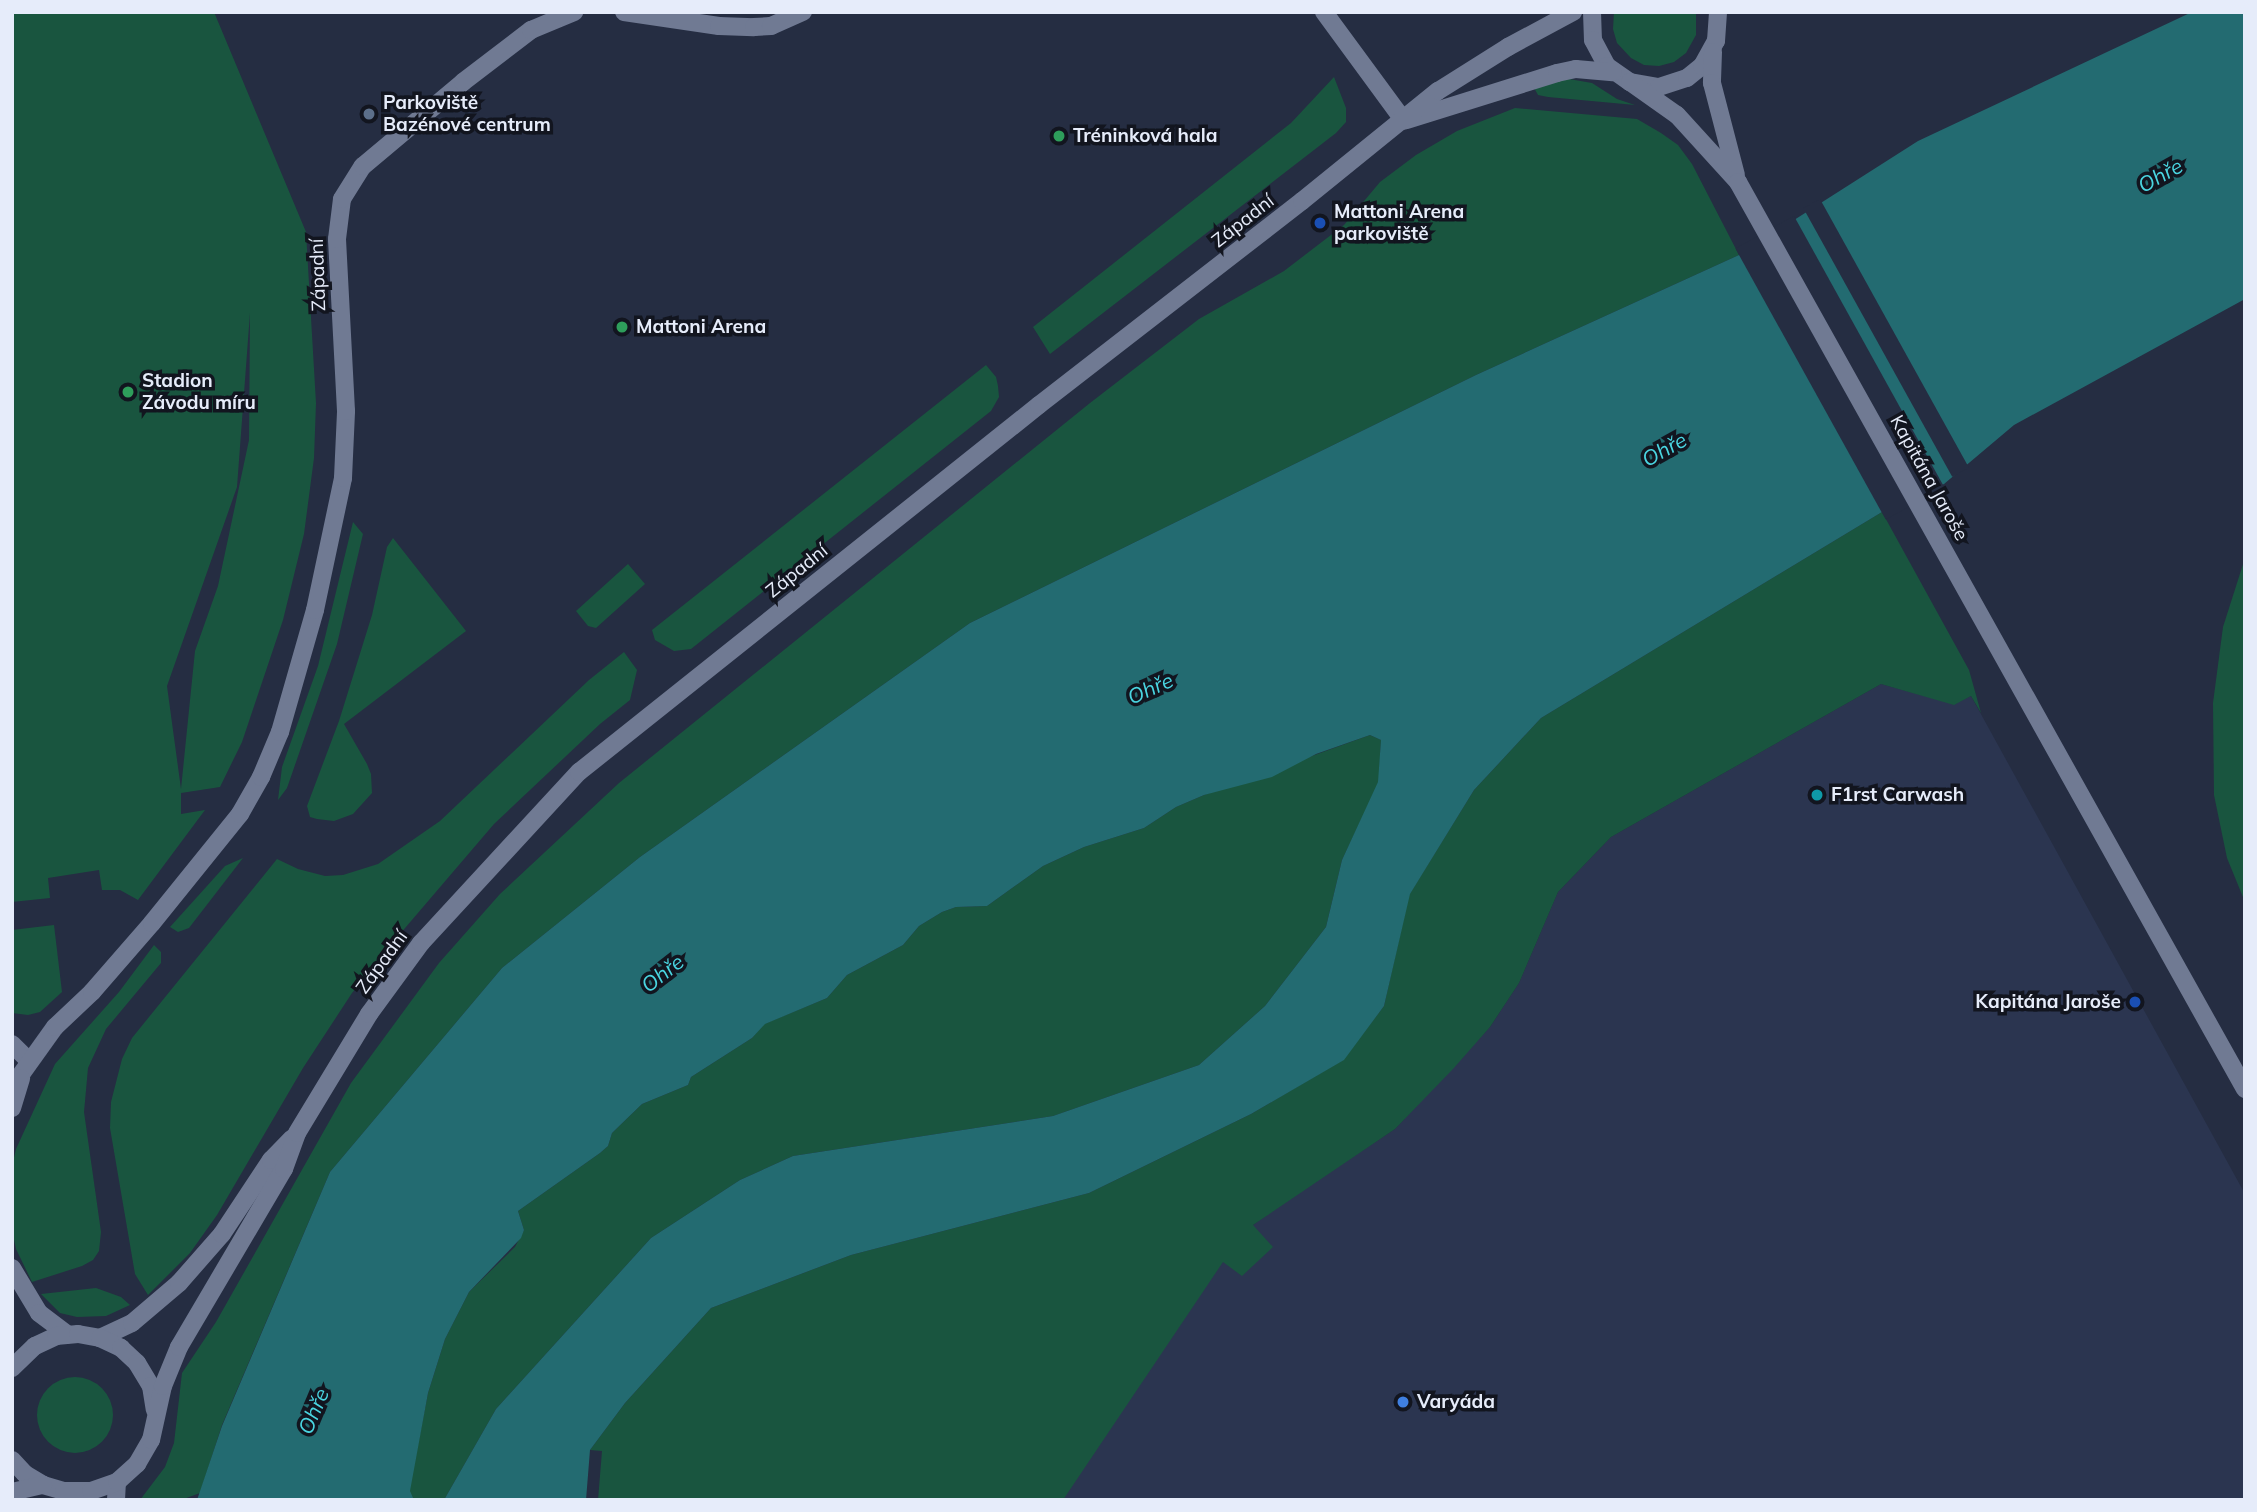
<!DOCTYPE html>
<html>
<head>
<meta charset="utf-8">
<style>
	body { margin:0 }
	#map { position:relative; width:2257px; height:1512px; overflow:hidden; background:#252d42; font-family:Mulish,sans-serif }
	div>[style] { position:absolute }
	[style*='--x'] { left:calc(var(--x)*1px); top:calc(var(--y)*1px); width:calc(var(--w)*1px); rotate:calc(var(--a)*1deg) }
	.built>* { inset:0; background:#2b3550 }
	.green>* { inset:0; background:#19553f }
	.round { border-radius:50% }
	.water>* { inset:0; background:#236b71 }
	.pier>* { inset:0; background:#252d42; transform-origin:0 0 }
	.minor>* { height:18px; margin:-9px; padding:0 9px; transform-origin:9px; border-radius:9px; background:#707a93 }
	.tertiary>* { height:18px; margin:-9px; padding:0 9px; transform-origin:9px; border-radius:9px; background:#707a93 }
	.dots>* { width:19px; height:19px; translate:-50% -50%; box-sizing:border-box; border:4px solid #12151f; border-radius:50% }
	span { translate:-50% -50%; white-space:nowrap; text-align:center; line-height:1.15; -webkit-text-stroke:7px #12151f; paint-order:stroke }
	.poi-label { font-size:19px; color:#e6ecfa; font-weight:700 }
	.left { translate:0 -50%; text-align:left }
	.right { translate:-100% -50%; text-align:right }
	.street-label { font-size:19px; color:#e6ecfa }
	.water-label { font-size:21px; color:#4ad5e1; font-style:italic }
	.frame { position:absolute; inset:0; border:14px solid #e6ecfa; pointer-events:none }
</style>
</head>
<body>
<div id="map">
	<div class="built">
		<i style="clip-path:polygon(1881px 684px,1954px 704px,1971px 696px,2245px 1194px,2245px 1500px,1032px 1500px,1201px 1263px,1286px 1201px,1395px 1129px,1490px 1027px,1519px 983px,1558px 892px,1611px 837px)"></i>
	</div>
	<div class="green">
		<i style="clip-path:polygon(evenodd,12px 12px,214px 12px,306px 232px,316px 403px,314px 458px,304px 534px,283px 620px,242px 742px,220px 787px,181px 793px,181px 814px,205px 810px,138px 900px,120px 890px,102px 890px,99px 870px,48px 878px,50px 898px,12px 902px,12px 12px,250px 313px,249px 440px,218px 586px,195px 651px,181px 789px,167px 686px,237px 487px,250px 313px)"></i>
		<i style="clip-path:polygon(1614px 12px,1696px 12px,1696px 35px,1686px 53px,1674px 62px,1659px 66px,1644px 65px,1631px 58px,1617px 43px,1613px 29px)"></i>
		<i style="clip-path:polygon(1334px 77px,1346px 108px,1346px 122px,1336px 133px,1050px 354px,1033px 327px,1291px 123px)"></i>
		<i style="clip-path:polygon(1569px 79px,1592px 83px,1617px 99px,1635px 105px,1548px 97px,1538px 95px,1533px 86px)"></i>
		<i style="clip-path:polygon(1515px 108px,1637px 119px,1661px 133px,1678px 145px,1692px 164px,1739px 255px,1476px 375px,970px 623px,640px 857px,502px 968px,330px 1172px,222px 1425px,200px 1493px,181px 1500px,140px 1500px,165px 1467px,174px 1443px,182px 1373px,216px 1322px,351px 1083px,439px 963px,500px 894px,619px 783px,1090px 403px,1199px 319px,1284px 271px,1344px 225px,1380px 182px,1416px 155px,1457px 131px)"></i>
		<i style="clip-path:polygon(986px 365px,996px 377px,998px 386px,999px 397px,991px 411px,691px 649px,674px 651px,655px 640px,652px 630px)"></i>
		<i style="clip-path:polygon(1882px 512px,1969px 670px,1981px 713px,1971px 696px,1954px 705px,1881px 684px,1611px 837px,1558px 892px,1519px 983px,1490px 1027px,1453px 1069px,1395px 1129px,1253px 1225px,1273px 1247px,1242px 1276px,1223px 1262px,1063px 1500px,598px 1500px,602px 1451px,590px 1450px,625px 1403px,711px 1308px,851px 1255px,1089px 1193px,1251px 1114px,1343px 1060px,1384px 1006px,1409px 895px,1474px 790px,1541px 718px)"></i>
		<i style="clip-path:polygon(353px 522px,363px 534px,337px 644px,287px 788px,278px 800px,282px 767px,318px 666px)"></i>
		<i style="clip-path:polygon(393px 538px,466px 631px,344px 724px,367px 764px,371px 774px,372px 793px,353px 814px,334px 821px,317px 819px,310px 817px,307px 806px,339px 721px,372px 615px,387px 547px)"></i>
		<i style="clip-path:polygon(2245px 558px,2245px 902px,2227px 858px,2214px 795px,2213px 703px,2223px 627px)"></i>
		<i style="clip-path:polygon(628px 564px,645px 584px,596px 628px,588px 626px,576px 611px)"></i>
		<i style="clip-path:polygon(624px 652px,637px 670px,630px 700px,600px 724px,494px 824px,388px 948px,352px 993px,303px 1068px,217px 1215px,190px 1253px,148px 1295px,135px 1274px,110px 1128px,111px 1102px,122px 1059px,132px 1038px,277px 859px,298px 869px,325px 876px,343px 875px,378px 864px,440px 821px,589px 680px)"></i>
		<i style="clip-path:polygon(1370px 735px,1381px 740px,1379px 782px,1342px 860px,1326px 927px,1265px 1006px,1199px 1065px,1053px 1116px,793px 1156px,740px 1180px,651px 1238px,496px 1409px,444px 1500px,414px 1500px,409px 1491px,428px 1393px,445px 1339px,469px 1292px,515px 1247px,524px 1230px,518px 1211px,600px 1153px,608px 1146px,612px 1133px,642px 1104px,688px 1085px,691px 1077px,752px 1038px,764px 1024px,827px 998px,847px 975px,903px 945px,919px 926px,942px 912px,956px 907px,987px 906px,1043px 866px,1084px 847px,1144px 828px,1176px 807px,1204px 795px)"></i>
		<i style="clip-path:polygon(243px 858px,189px 928px,178px 932px,170px 927px,225px 866px)"></i>
		<i style="clip-path:polygon(54px 925px,62px 992px,40px 1012px,28px 1015px,12px 1013px,12px 930px)"></i>
		<i style="clip-path:polygon(154px 945px,161px 952px,161px 963px,106px 1029px,88px 1068px,84px 1112px,101px 1232px,99px 1251px,93px 1260px,82px 1266px,32px 1282px,16px 1249px,12px 1230px,12px 1166px,16px 1149px,55px 1064px,119px 992px)"></i>
		<i style="clip-path:polygon(96px 1288px,121px 1297px,130px 1305px,106px 1316px,77px 1317px,60px 1313px,41px 1294px)"></i>
		<i class="round" style="left:37px;top:1377px;width:76px;height:76px"></i>
	</div>
	<div class="water">
		<i style="clip-path:polygon(2192px 12px,2245px 12px,2245px 299px,2014px 425px,1944px 484px,1882px 512px,1541px 718px,1474px 790px,1410px 894px,1384px 1006px,1344px 1060px,1251px 1114px,1089px 1193px,851px 1255px,711px 1308px,625px 1403px,590px 1450px,586px 1500px,444px 1500px,496px 1409px,651px 1238px,740px 1180px,793px 1156px,1053px 1116px,1199px 1065px,1265px 1006px,1326px 927px,1342px 860px,1378px 782px,1381px 740px,1370px 735px,1316px 754px,1272px 777px,1204px 795px,1176px 807px,1144px 828px,1084px 847px,1043px 866px,987px 906px,956px 907px,942px 912px,919px 926px,903px 945px,847px 975px,827px 998px,765px 1024px,752px 1038px,691px 1077px,688px 1085px,642px 1104px,612px 1133px,608px 1146px,600px 1153px,518px 1211px,524px 1230px,521px 1238px,469px 1292px,445px 1339px,428px 1393px,410px 1491px,414px 1500px,197px 1500px,222px 1426px,330px 1172px,502px 968px,640px 857px,970px 623px,1476px 375px,1739px 255px,1918px 141px)"></i>
	</div>
	<div class="pier">
		<i style="left:1820px;top:199px;width:307px;height:19px;rotate:61deg"></i>
		<i style="left:1794px;top:216px;width:310px;height:67px;rotate:61deg"></i>
	</div>
	<div class="minor">
		<i style="--x:624;--y:12;--w:96;--a:8.4"></i>
		<i style="--x:719;--y:26;--w:35;--a:2"></i>
		<i style="--x:754;--y:27;--w:17;--a:-3"></i>
		<i style="--x:771;--y:26;--w:35;--a:-24"></i>
		<i style="--x:1324;--y:12;--w:135;--a:53.7"></i>
		<i style="--x:12;--y:1044;--w:24;--a:45"></i>
		<i style="--x:12;--y:1087;--w:74;--a:-54.4"></i>
		<i style="--x:55;--y:1027;--w:51;--a:-43.4"></i>
		<i style="--x:92;--y:992;--w:91;--a:-49"></i>
		<i style="--x:152;--y:923;--w:140;--a:-51.1"></i>
		<i style="--x:240;--y:814;--w:43;--a:-60.4"></i>
		<i style="--x:261;--y:777;--w:49;--a:-67.1"></i>
		<i style="--x:280;--y:732;--w:127;--a:-74"></i>
		<i style="--x:315;--y:610;--w:135;--a:-78"></i>
		<i style="--x:343;--y:478;--w:67;--a:-87.4"></i>
		<i style="--x:346;--y:411;--w:172;--a:-93"></i>
		<i style="--x:337;--y:239;--w:40;--a:-82.9"></i>
		<i style="--x:342;--y:199;--w:39;--a:-58"></i>
		<i style="--x:363;--y:166;--w:131;--a:-40"></i>
		<i style="--x:463;--y:82;--w:86;--a:-37.4"></i>
		<i style="--x:531;--y:30;--w:47;--a:-22.7"></i>
		<i style="--x:12;--y:1108;--w:31;--a:-73"></i>
		<i style="--x:12;--y:1268;--w:52;--a:59"></i>
		<i style="--x:39;--y:1313;--w:36;--a:37"></i>
		<i style="--x:116;--y:1500;--w:18;--a:-87"></i>
	</div>
	<div class="tertiary">
		<i style="--x:1592;--y:12;--w:28;--a:88"></i>
		<i style="--x:1593;--y:40;--w:30;--a:62"></i>
		<i style="--x:1607;--y:66;--w:28;--a:35"></i>
		<i style="--x:1630;--y:82;--w:29;--a:10"></i>
		<i style="--x:1659;--y:87;--w:29;--a:-18"></i>
		<i style="--x:1687;--y:78;--w:19;--a:-39"></i>
		<i style="--x:1702;--y:66;--w:29;--a:-61"></i>
		<i style="--x:1716;--y:41;--w:29;--a:-86"></i>
		<i style="--x:1713;--y:52;--w:31;--a:92"></i>
		<i style="--x:1712;--y:83;--w:95;--a:75.4"></i>
		<i style="--x:1630;--y:82;--w:57;--a:35.1"></i>
		<i style="--x:1677;--y:115;--w:91;--a:47.7"></i>
		<i style="--x:1738;--y:182;--w:1039;--a:60.8"></i>
		<i style="--x:1407;--y:120;--w:157;--a:-17.4"></i>
		<i style="--x:1557;--y:73;--w:19;--a:-12"></i>
		<i style="--x:1576;--y:69;--w:37;--a:5"></i>
		<i style="--x:100;--y:1338;--w:35;--a:-25"></i>
		<i style="--x:132;--y:1323;--w:62;--a:-40.4"></i>
		<i style="--x:179;--y:1283;--w:65;--a:-48.7"></i>
		<i style="--x:222;--y:1234;--w:89;--a:-56.5"></i>
		<i style="--x:271;--y:1160;--w:30;--a:-46"></i>
		<i style="--x:12;--y:1368;--w:32;--a:-44"></i>
		<i style="--x:35;--y:1346;--w:23;--a:-25"></i>
		<i style="--x:56;--y:1336;--w:22;--a:-5"></i>
		<i style="--x:78;--y:1334;--w:22;--a:10"></i>
		<i style="--x:100;--y:1338;--w:23;--a:25"></i>
		<i style="--x:121;--y:1348;--w:22;--a:43"></i>
		<i style="--x:137;--y:1363;--w:27;--a:59"></i>
		<i style="--x:151;--y:1386;--w:24;--a:81"></i>
		<i style="--x:12;--y:1460;--w:19;--a:47"></i>
		<i style="--x:25;--y:1474;--w:21;--a:31"></i>
		<i style="--x:43;--y:1485;--w:22;--a:16"></i>
		<i style="--x:64;--y:1491;--w:27;--a:0"></i>
		<i style="--x:91;--y:1491;--w:28;--a:-19"></i>
		<i style="--x:117;--y:1482;--w:27;--a:-42"></i>
		<i style="--x:137;--y:1464;--w:28;--a:-60"></i>
		<i style="--x:151;--y:1440;--w:55;--a:-77.5"></i>
		<i style="--x:163;--y:1386;--w:42;--a:-67.7"></i>
		<i style="--x:179;--y:1347;--w:207;--a:-59.5"></i>
		<i style="--x:284;--y:1169;--w:38;--a:-70"></i>
		<i style="--x:297;--y:1133;--w:139;--a:-58.8"></i>
		<i style="--x:369;--y:1014;--w:88;--a:-53.8"></i>
		<i style="--x:421;--y:943;--w:233;--a:-47.3"></i>
		<i style="--x:579;--y:772;--w:588;--a:-38.58"></i>
		<i style="--x:1039;--y:405;--w:333;--a:-37.8"></i>
		<i style="--x:1302;--y:201;--w:175;--a:-39"></i>
		<i style="--x:1438;--y:91;--w:83;--a:-32.2"></i>
		<i style="--x:1508;--y:47;--w:74;--a:-28.3"></i>
		<i style="--x:12;--y:1492;--w:32;--a:-13"></i>
	</div>
	<div class="dots">
		<i style="left:369px;top:114px;background:#5c6f8a"></i>
		<i style="left:1059px;top:136px;background:#2e9e5b"></i>
		<i style="left:1320px;top:223px;background:#1a4fb4"></i>
		<i style="left:622px;top:327px;background:#2e9e5b"></i>
		<i style="left:128px;top:392px;background:#2e9e5b"></i>
		<i style="left:1817px;top:795px;background:#0f9aa8"></i>
		<i style="left:2135px;top:1002px;background:#1a4fb4"></i>
		<i style="left:1403px;top:1402px;background:#3f7fe0"></i>
	</div>
	<div class="poi-label">
		<span class="left" style="left:383px;top:114px">Parkoviště<br>Bazénové centrum</span>
		<span class="left" style="left:1073px;top:136px">Tréninková hala</span>
		<span class="left" style="left:1334px;top:223px">Mattoni Arena<br>parkoviště</span>
		<span class="left" style="left:636px;top:327px">Mattoni Arena</span>
		<span class="left" style="left:142px;top:392px">Stadion<br>Závodu míru</span>
		<span class="left" style="left:1831px;top:795px">F1rst Carwash</span>
		<span class="right" style="left:2121px;top:1002px">Kapitána Jaroše</span>
		<span class="left" style="left:1417px;top:1402px">Varyáda</span>
	</div>
	<div class="street-label">
		<span style="left:1243px;top:221px;rotate:-38deg">Západní</span>
		<span style="left:318px;top:275px;rotate:-92deg">Západní</span>
		<span style="left:1929px;top:478px;rotate:61deg">Kapitána Jaroše</span>
		<span style="left:797px;top:571px;rotate:-39deg">Západní</span>
		<span style="left:382px;top:962px;rotate:-54deg">Západní</span>
	</div>
	<div class="water-label">
		<span style="left:2160px;top:175px;rotate:-29deg">Ohře</span>
		<span style="left:1664px;top:449px;rotate:-29deg">Ohře</span>
		<span style="left:1150px;top:688px;rotate:-24deg">Ohře</span>
		<span style="left:662px;top:973px;rotate:-38deg">Ohře</span>
		<span style="left:313px;top:1411px;rotate:-67deg">Ohře</span>
	</div>
	<div class="frame"></div>
</div>
</body>
</html>
